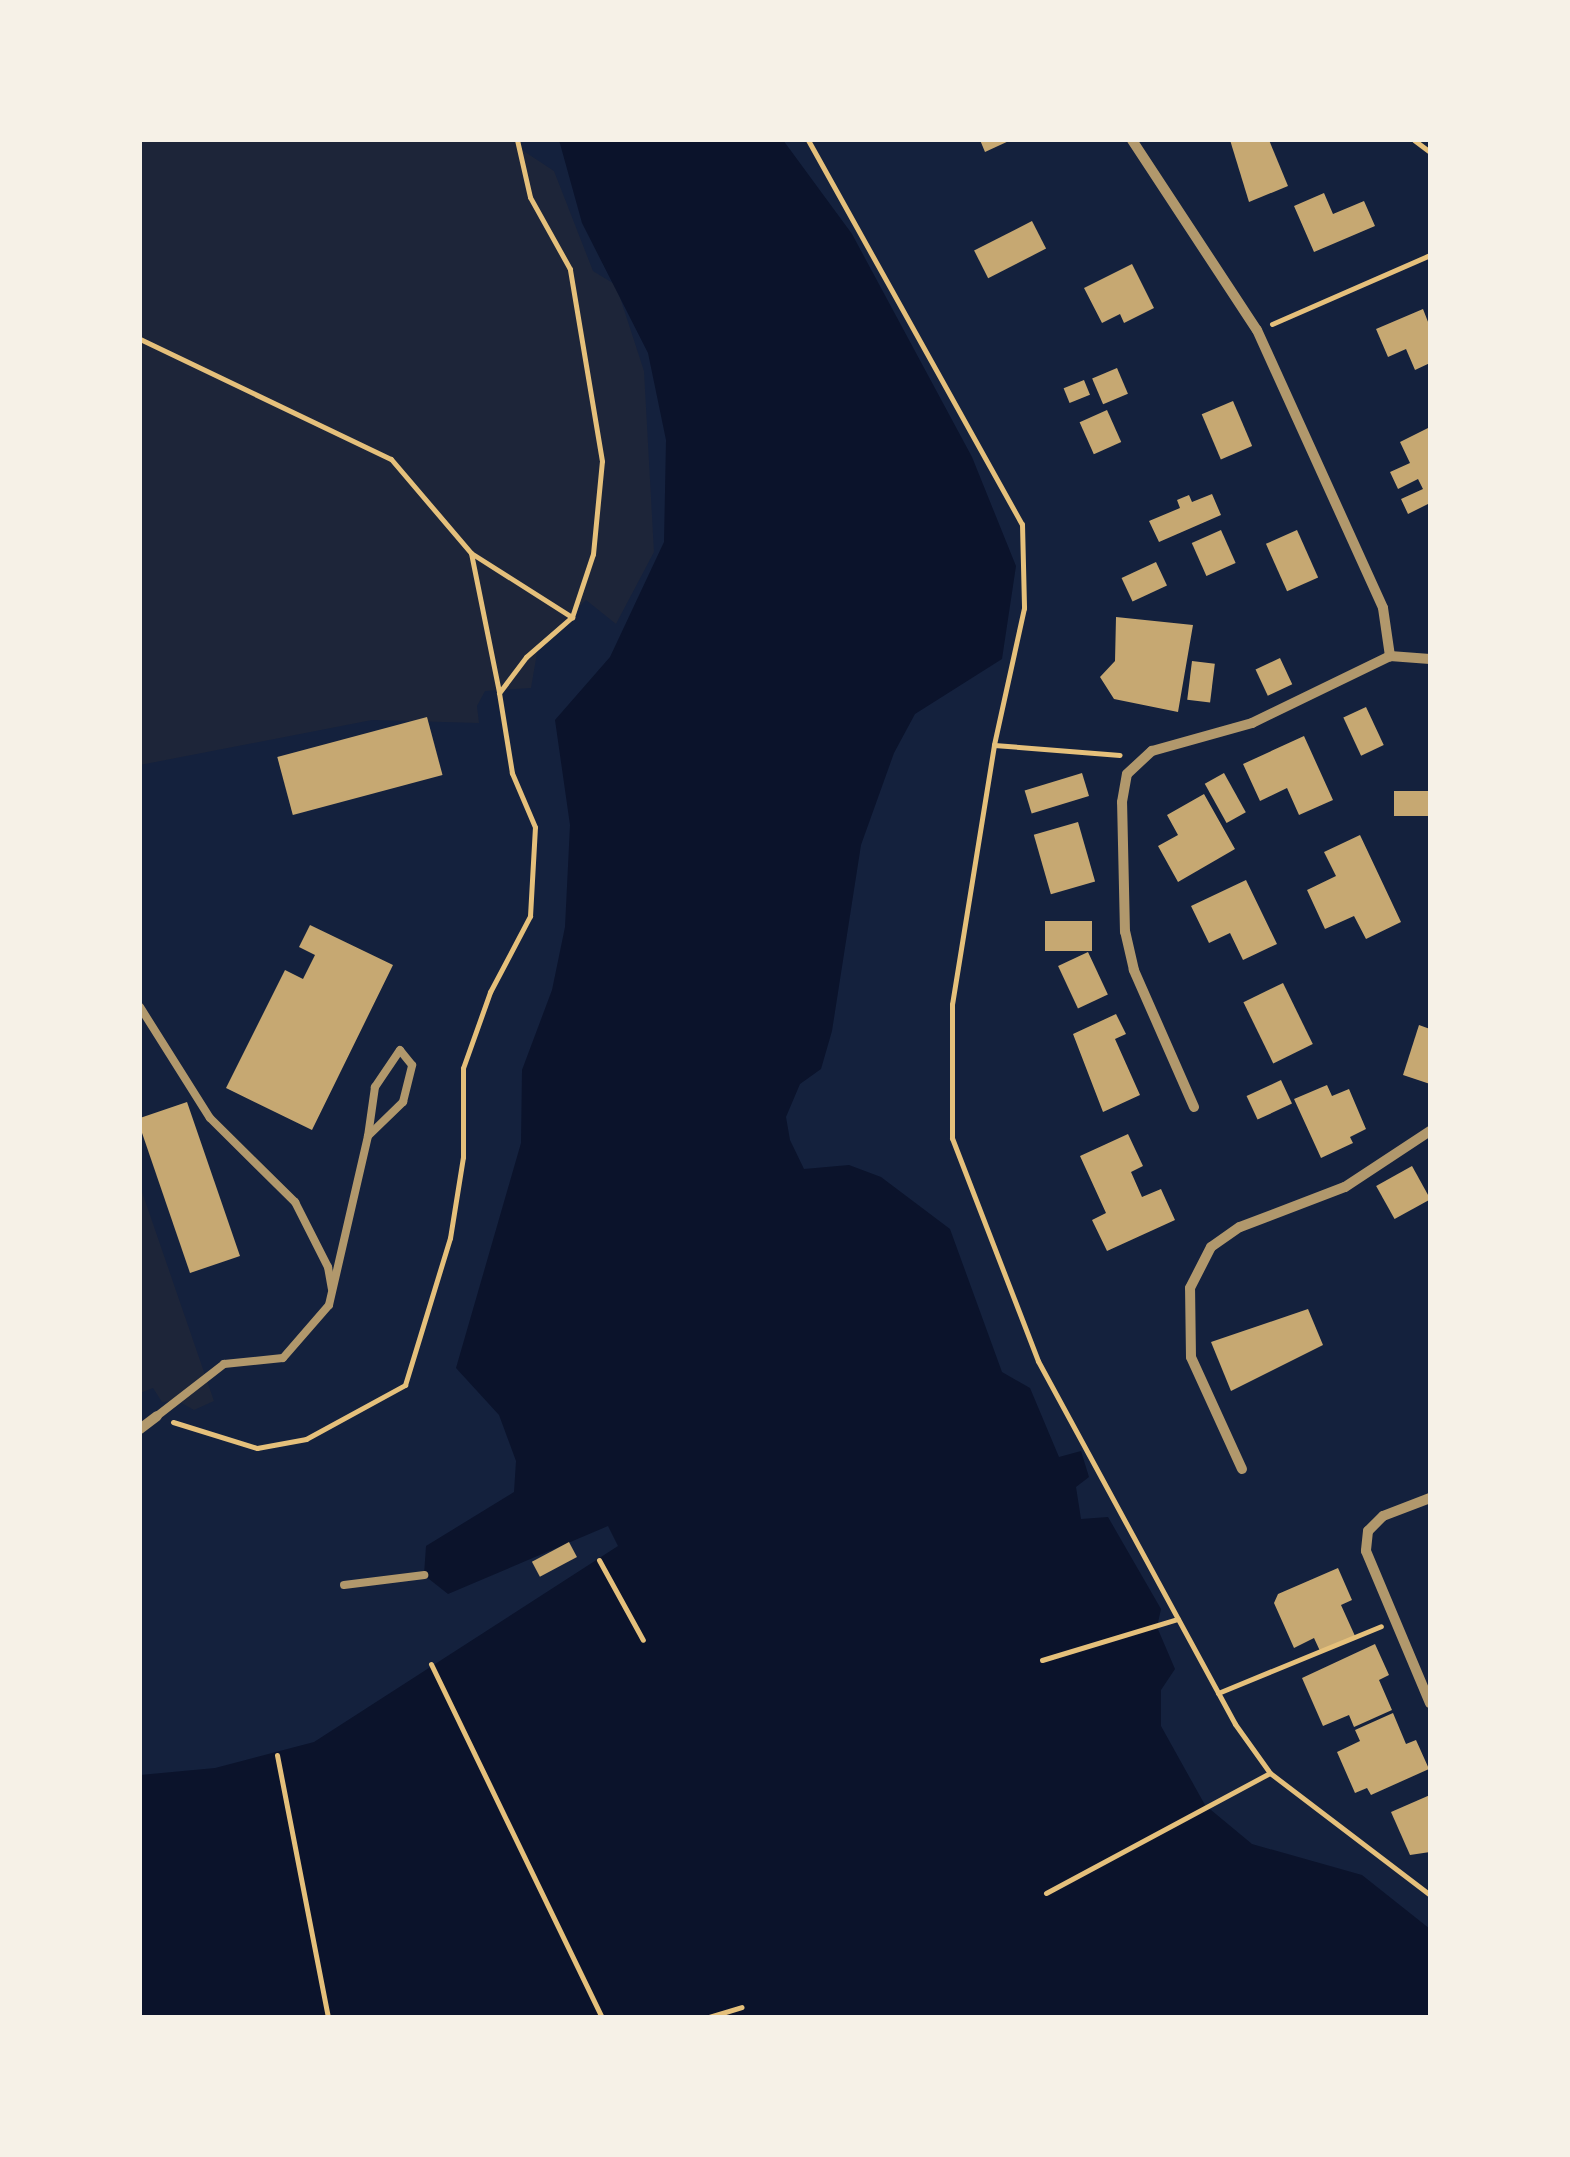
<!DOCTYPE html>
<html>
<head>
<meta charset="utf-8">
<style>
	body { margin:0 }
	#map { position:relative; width:1570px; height:2157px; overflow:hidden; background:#14213d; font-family:"Alegreya Sans",sans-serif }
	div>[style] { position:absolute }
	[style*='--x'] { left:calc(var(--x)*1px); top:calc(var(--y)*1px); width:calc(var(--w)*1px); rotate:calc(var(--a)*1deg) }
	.green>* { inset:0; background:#1d2539 }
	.water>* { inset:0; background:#0b132b }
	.building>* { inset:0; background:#c6a872; transform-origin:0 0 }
	.path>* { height:5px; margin:-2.5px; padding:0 2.5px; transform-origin:2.5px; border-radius:2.5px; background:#e5c07b }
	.service>* { height:8px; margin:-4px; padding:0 4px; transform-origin:4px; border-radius:4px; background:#b1986c }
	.minor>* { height:10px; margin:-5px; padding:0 5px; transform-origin:5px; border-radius:5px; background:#b1986c }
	span { translate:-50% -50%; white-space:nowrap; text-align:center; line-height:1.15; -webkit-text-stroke:8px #f6f1e7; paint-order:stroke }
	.frame { position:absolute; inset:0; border:142px solid #f6f1e7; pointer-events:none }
</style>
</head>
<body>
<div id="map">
	<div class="green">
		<i style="clip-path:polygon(140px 140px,521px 140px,519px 148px,554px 171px,593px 271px,616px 285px,644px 371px,654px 552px,616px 624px,586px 600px,538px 647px,531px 688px,485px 691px,477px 706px,479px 723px,372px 720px,140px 765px)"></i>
		<i style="clip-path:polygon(140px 1186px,214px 1401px,194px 1410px,178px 1401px,162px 1402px,153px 1388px,140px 1393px)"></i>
	</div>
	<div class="water">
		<i style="clip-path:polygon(559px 140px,783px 140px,852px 234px,972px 457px,1016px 566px,1002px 659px,915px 714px,894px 753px,861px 845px,832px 1031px,821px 1069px,800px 1084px,786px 1117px,790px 1140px,804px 1169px,849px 1165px,881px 1177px,950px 1229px,1002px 1372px,1030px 1388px,1059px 1457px,1081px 1451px,1089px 1477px,1076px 1487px,1081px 1519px,1108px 1517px,1161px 1609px,1157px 1627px,1175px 1669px,1161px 1690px,1161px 1726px,1205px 1805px,1252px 1844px,1362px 1875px,1430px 1929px,1430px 2017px,140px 2017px,140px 1775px,215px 1768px,314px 1742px,618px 1546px,608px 1526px,448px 1594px,424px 1575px,426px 1546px,514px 1492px,516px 1461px,499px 1415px,456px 1368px,521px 1143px,522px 1070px,552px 990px,565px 927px,570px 825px,555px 720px,610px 657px,664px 542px,666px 440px,648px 353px,582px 223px)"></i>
	</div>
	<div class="building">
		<i style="clip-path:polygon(980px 140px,1011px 140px,985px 152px)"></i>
		<i style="clip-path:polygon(1230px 140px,1269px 140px,1288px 186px,1249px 202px)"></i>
		<i style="clip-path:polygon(1324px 193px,1333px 214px,1364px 201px,1375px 226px,1314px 252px,1294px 206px)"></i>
		<i style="left:1032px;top:221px;width:31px;height:65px;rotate:63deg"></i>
		<i style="clip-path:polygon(1132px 264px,1154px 308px,1124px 323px,1120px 314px,1102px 323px,1084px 288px)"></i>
		<i style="clip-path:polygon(1423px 309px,1430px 327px,1430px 363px,1415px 370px,1406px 349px,1388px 357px,1376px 329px)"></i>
		<i style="left:1117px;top:368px;width:28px;height:27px;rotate:67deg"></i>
		<i style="left:1084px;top:380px;width:16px;height:22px;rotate:68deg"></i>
		<i style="left:1233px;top:401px;width:49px;height:34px;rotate:67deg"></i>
		<i style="left:1107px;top:410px;width:35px;height:30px;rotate:66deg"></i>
		<i style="clip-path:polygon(1430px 427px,1430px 503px,1408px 514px,1401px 499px,1423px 489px,1418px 479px,1398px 489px,1390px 472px,1410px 463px,1400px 442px)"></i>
		<i style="clip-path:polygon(1212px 494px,1221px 515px,1159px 542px,1149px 521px,1180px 508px,1177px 500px,1189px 495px,1192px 502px)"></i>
		<i style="left:1221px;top:530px;width:36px;height:32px;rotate:66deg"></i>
		<i style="left:1297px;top:530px;width:52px;height:34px;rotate:66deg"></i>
		<i style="left:1156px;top:562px;width:26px;height:38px;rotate:65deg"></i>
		<i style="clip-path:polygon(1116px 617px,1193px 625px,1178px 712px,1114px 699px,1100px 677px,1115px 661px)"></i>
		<i style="left:1280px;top:658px;width:29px;height:27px;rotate:65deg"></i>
		<i style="left:1192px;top:661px;width:23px;height:39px;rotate:7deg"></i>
		<i style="left:1366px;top:707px;width:42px;height:25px;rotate:65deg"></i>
		<i style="left:427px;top:717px;width:60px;height:155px;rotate:75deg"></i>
		<i style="clip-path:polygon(1304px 736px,1333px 800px,1299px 815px,1287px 788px,1260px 801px,1243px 764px)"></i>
		<i style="left:1082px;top:773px;width:24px;height:60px;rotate:73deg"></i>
		<i style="left:1224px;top:773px;width:45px;height:22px;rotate:61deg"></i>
		<i style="left:1429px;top:791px;width:25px;height:35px;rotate:90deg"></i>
		<i style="clip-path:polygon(1204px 794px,1235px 849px,1178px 882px,1158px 846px,1178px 835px,1167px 815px)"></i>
		<i style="left:1078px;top:822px;width:62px;height:46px;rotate:74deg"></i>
		<i style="clip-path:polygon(1360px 835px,1401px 922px,1366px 939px,1354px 916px,1325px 929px,1307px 890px,1336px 876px,1324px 852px)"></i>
		<i style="clip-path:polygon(1246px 880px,1277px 944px,1243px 960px,1230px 933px,1209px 943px,1191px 906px)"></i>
		<i style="left:1092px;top:921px;width:30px;height:47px;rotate:90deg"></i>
		<i style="clip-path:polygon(310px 925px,393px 965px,312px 1130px,226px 1088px,285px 970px,303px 979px,315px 955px,299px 947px)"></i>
		<i style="left:1088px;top:952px;width:47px;height:33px;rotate:65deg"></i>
		<i style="left:1283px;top:983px;width:68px;height:44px;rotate:64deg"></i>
		<i style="clip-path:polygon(1116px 1014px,1126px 1034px,1115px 1039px,1140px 1095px,1103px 1112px,1073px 1034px)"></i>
		<i style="clip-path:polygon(1419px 1025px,1430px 1029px,1430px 1084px,1403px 1075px)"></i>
		<i style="left:1281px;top:1080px;width:26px;height:38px;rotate:65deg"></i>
		<i style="clip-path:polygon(1327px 1085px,1332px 1096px,1349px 1089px,1366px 1129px,1350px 1137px,1353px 1143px,1321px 1158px,1294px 1099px)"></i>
		<i style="clip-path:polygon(187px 1102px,240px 1256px,190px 1273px,140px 1127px,140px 1118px)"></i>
		<i style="clip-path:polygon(1128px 1134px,1143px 1166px,1131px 1172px,1142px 1197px,1161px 1189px,1175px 1220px,1107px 1251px,1092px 1220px,1106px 1213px,1080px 1156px)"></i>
		<i style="left:1412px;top:1166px;width:38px;height:41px;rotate:61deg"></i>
		<i style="clip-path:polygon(1308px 1309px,1323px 1345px,1231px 1391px,1211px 1342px)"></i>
		<i style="left:569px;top:1542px;width:17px;height:42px;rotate:62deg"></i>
		<i style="clip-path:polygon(1338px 1568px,1352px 1600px,1341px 1605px,1355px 1636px,1320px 1651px,1314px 1638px,1294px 1648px,1274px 1603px,1278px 1594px)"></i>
		<i style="clip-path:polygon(1375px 1644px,1389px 1675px,1379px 1680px,1392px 1710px,1354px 1727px,1349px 1715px,1323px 1726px,1302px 1678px)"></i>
		<i style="clip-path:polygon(1393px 1713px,1406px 1744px,1416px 1740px,1429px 1769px,1371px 1795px,1367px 1788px,1355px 1793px,1337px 1752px,1360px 1741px,1355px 1730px)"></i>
		<i style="clip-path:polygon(1430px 1795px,1430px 1852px,1410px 1855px,1391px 1812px)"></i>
	</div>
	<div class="path">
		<i style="--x:808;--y:140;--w:440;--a:60.9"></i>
		<i style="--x:1022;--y:524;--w:84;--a:88.6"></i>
		<i style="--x:1024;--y:608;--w:140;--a:102.4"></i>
		<i style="--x:994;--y:745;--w:262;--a:99.2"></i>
		<i style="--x:952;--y:1004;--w:134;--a:90"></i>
		<i style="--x:952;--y:1138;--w:239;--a:68.9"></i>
		<i style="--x:1038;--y:1361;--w:413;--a:61.5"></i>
		<i style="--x:1235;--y:1724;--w:60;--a:54.5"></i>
		<i style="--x:1270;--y:1773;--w:201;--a:37.3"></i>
		<i style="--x:1414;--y:140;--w:20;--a:37"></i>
		<i style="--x:1272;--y:324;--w:172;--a:-23.6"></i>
		<i style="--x:140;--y:339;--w:278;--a:25.6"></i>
		<i style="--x:391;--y:459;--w:123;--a:49.6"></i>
		<i style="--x:471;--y:553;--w:120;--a:32.4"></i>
		<i style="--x:471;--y:553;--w:142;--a:78.6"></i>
		<i style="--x:994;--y:745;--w:126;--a:4.5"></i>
		<i style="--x:173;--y:1422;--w:88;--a:17.2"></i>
		<i style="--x:257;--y:1448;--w:50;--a:-10.4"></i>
		<i style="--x:306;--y:1439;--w:113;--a:-28.6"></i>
		<i style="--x:405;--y:1385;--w:154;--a:-73"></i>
		<i style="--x:450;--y:1238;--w:82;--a:-80.9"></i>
		<i style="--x:463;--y:1157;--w:89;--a:-90"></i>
		<i style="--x:463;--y:1068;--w:81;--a:-70.4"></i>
		<i style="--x:490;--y:992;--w:86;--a:-62.2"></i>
		<i style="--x:530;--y:916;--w:89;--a:-86.8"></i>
		<i style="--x:535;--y:827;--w:59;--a:-113.1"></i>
		<i style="--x:512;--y:773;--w:81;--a:-99.2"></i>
		<i style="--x:499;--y:693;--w:45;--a:-53.1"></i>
		<i style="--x:526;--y:657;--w:61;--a:-41"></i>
		<i style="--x:572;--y:617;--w:66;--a:-71.6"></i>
		<i style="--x:593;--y:554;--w:93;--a:-84.5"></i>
		<i style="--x:602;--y:461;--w:195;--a:-99.5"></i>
		<i style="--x:570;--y:269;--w:82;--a:-119.1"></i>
		<i style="--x:530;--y:197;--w:58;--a:-102.8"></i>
		<i style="--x:599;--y:1560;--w:91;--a:61.2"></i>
		<i style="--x:1042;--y:1660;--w:142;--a:-16.8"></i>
		<i style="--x:431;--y:1664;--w:392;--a:64.2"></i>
		<i style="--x:1218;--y:1693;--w:176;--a:-22.3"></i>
		<i style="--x:277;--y:1755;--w:267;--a:79"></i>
		<i style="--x:1046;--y:1893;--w:254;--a:-28.2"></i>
		<i style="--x:709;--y:2017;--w:34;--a:-17"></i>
	</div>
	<div class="service">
		<i style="--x:140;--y:1007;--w:131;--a:57.8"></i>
		<i style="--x:210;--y:1118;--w:120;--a:44.7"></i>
		<i style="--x:295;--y:1202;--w:73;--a:63.1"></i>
		<i style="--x:328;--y:1267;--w:22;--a:80"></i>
		<i style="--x:157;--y:1416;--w:85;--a:-37.8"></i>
		<i style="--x:224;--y:1364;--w:59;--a:-5.8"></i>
		<i style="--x:283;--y:1358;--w:70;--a:-49"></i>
		<i style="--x:329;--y:1305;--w:173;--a:-77"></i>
		<i style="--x:368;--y:1136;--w:49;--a:-44.2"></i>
		<i style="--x:403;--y:1102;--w:38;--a:-76"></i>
		<i style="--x:412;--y:1065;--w:19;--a:-129"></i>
		<i style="--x:400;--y:1050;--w:45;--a:124"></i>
		<i style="--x:375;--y:1087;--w:49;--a:98.1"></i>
		<i style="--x:344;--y:1585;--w:81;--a:-7.1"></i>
	</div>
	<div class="minor">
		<i style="--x:1132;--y:140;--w:227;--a:56.7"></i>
		<i style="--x:1257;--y:330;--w:305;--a:65.6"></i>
		<i style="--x:1383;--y:608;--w:49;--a:81.7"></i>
		<i style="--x:1194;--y:1107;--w:150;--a:-113.7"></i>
		<i style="--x:1134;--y:970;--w:39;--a:-103"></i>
		<i style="--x:1125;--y:932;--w:130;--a:-91.3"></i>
		<i style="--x:1122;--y:802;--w:28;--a:-80"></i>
		<i style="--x:1127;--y:774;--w:34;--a:-43"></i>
		<i style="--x:1152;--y:751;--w:104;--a:-15.6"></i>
		<i style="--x:1252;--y:723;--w:153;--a:-25.9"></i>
		<i style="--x:1390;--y:656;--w:40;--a:4.3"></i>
		<i style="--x:140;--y:1429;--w:21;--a:-37"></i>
		<i style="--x:1242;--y:1469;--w:123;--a:-114.5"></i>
		<i style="--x:1191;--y:1357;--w:69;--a:-90.8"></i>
		<i style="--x:1190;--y:1288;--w:46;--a:-62.9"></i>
		<i style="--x:1211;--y:1247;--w:35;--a:-35"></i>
		<i style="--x:1240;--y:1227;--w:112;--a:-20.9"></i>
		<i style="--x:1345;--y:1187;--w:102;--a:-33.4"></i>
		<i style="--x:1430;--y:1498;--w:50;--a:159"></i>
		<i style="--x:1383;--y:1516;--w:21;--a:135"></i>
		<i style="--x:1368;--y:1531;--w:20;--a:96"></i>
		<i style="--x:1366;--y:1551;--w:165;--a:67.2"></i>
	</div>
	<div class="frame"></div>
</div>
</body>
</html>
